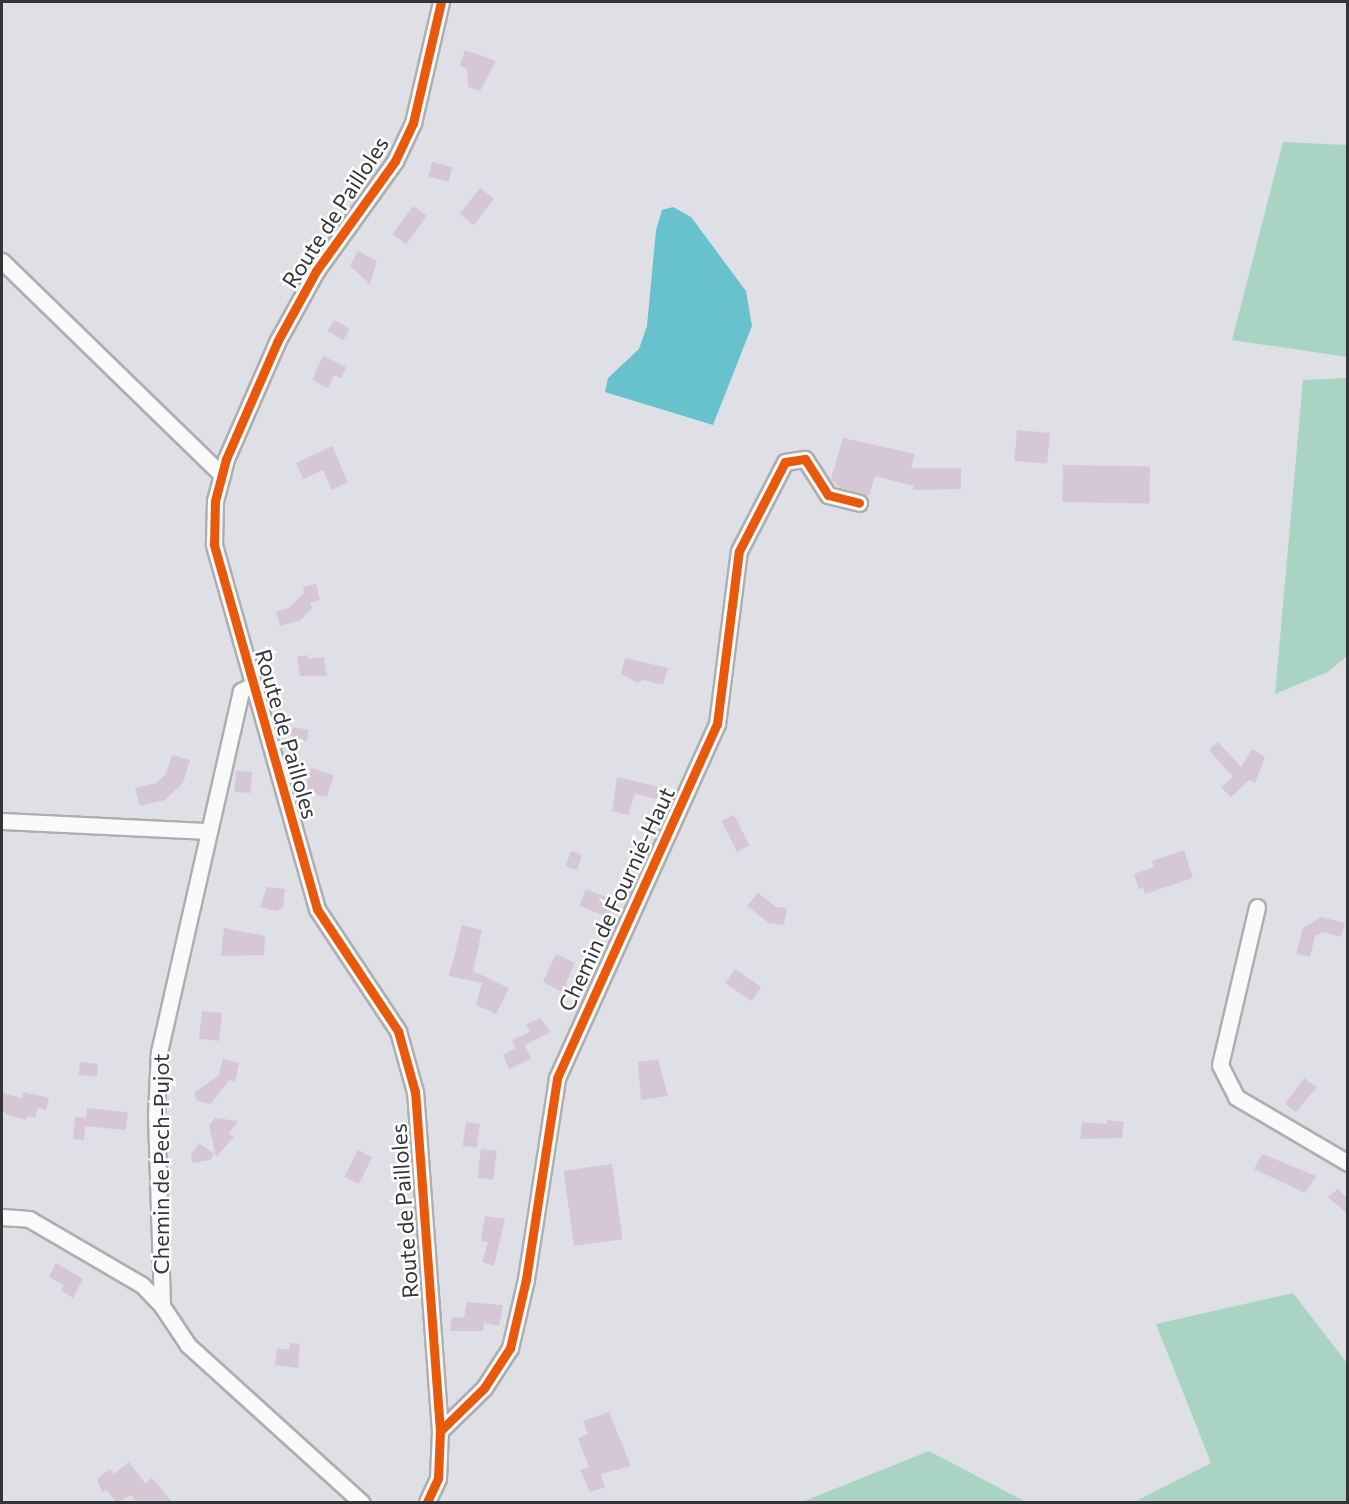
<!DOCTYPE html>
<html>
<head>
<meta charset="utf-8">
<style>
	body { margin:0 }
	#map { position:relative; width:1349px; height:1504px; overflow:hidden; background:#dfe0e5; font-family:Commissioner,sans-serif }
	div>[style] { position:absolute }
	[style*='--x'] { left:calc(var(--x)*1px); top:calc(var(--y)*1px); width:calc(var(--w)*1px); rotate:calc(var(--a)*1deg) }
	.green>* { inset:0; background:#a9d4c3 }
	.water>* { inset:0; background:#67c2cd }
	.building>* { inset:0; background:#d5c7d3; transform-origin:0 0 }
	.roads { filter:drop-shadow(2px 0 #adaeb1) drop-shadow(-2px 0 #adaeb1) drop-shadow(0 2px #adaeb1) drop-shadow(0 -2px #adaeb1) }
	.minor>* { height:15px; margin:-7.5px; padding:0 7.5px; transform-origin:7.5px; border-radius:7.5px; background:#fafafb }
	.cycleway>* { height:9px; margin:-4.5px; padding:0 4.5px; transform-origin:4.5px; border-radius:4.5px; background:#e8590c }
	span { translate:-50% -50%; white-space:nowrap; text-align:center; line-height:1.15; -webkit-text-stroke:5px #fff; paint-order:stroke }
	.street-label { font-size:22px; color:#343538 }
	.frame { position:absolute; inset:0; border:3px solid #343538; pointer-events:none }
</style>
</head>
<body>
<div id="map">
	<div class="green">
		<i style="clip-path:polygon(1283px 142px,1347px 145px,1347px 357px,1232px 340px)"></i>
		<i style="clip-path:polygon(1347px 378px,1347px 656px,1328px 672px,1275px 694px,1303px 380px)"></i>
		<i style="clip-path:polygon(1293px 1293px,1347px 1363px,1347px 1502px,1134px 1502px,1211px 1463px,1156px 1324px)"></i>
		<i style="clip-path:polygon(929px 1451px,1026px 1502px,802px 1502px)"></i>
	</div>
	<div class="water">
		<i style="clip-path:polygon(673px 207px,691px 217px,746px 291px,752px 326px,713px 425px,605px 392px,608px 378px,639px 349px,647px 326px,656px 230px,662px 210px)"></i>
	</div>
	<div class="building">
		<i style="clip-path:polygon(465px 50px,496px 61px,480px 91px,468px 87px,467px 69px,460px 66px)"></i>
		<i style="left:432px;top:162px;width:21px;height:15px;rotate:14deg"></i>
		<i style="left:480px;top:188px;width:18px;height:33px;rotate:38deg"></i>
		<i style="left:413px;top:206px;width:17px;height:35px;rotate:36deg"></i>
		<i style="clip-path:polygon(358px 251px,377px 261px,370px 284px,350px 266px)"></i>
		<i style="left:334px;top:320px;width:18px;height:13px;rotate:29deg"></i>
		<i style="clip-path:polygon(323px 356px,346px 367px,341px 378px,334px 375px,328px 388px,312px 380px)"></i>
		<i style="left:1017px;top:430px;width:33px;height:31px;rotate:5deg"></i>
		<i style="clip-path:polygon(843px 438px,915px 454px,911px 468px,961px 468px,961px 489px,913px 490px,914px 486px,875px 476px,869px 496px,839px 487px,831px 479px)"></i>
		<i style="clip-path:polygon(332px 446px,348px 482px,332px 490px,323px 470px,303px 479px,296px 463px)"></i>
		<i style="left:1063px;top:465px;width:87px;height:37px;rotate:1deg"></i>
		<i style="clip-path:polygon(316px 584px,320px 600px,310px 603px,312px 608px,301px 620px,280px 626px,276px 612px,289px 608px,304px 593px,303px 587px)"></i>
		<i style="clip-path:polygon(308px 655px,308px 659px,324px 657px,327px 676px,300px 676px,297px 657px)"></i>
		<i style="clip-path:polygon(625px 658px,668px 668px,663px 685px,643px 680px,638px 683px,621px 674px)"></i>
		<i style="left:293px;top:727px;width:16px;height:12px;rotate:11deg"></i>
		<i style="clip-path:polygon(1218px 742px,1241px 767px,1252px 749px,1265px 757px,1255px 783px,1249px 780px,1231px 797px,1221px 787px,1233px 777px,1209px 750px)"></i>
		<i style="clip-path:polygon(172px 755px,190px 760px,183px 783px,165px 800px,140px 806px,135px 788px,156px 783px,166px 774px)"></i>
		<i style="clip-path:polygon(311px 768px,334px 775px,327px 797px,304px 793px)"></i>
		<i style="left:236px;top:771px;width:16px;height:21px;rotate:4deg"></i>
		<i style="clip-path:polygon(617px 777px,659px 787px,657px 799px,635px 794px,628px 815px,612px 811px)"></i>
		<i style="left:734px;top:815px;width:34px;height:14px;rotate:63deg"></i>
		<i style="clip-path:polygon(1184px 850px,1193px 878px,1145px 894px,1143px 888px,1139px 889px,1134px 874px,1154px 867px,1152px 861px)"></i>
		<i style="left:571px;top:851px;width:12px;height:16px;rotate:20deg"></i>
		<i style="clip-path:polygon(267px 887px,285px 889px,283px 908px,277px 911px,260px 907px)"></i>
		<i style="left:586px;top:889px;width:31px;height:18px;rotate:22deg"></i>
		<i style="clip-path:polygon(758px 893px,776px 907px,787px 908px,784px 925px,769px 923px,747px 906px)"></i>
		<i style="clip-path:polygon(1321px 917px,1345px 923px,1341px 937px,1323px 932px,1315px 936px,1310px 957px,1296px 954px,1303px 928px)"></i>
		<i style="clip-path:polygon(462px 925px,482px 930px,473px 971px,509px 988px,496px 1014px,476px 1005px,482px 983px,449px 976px)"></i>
		<i style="clip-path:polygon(224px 928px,265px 936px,264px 955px,221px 956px)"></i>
		<i style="clip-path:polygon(556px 954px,575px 963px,566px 983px,570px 996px,543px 982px)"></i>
		<i style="left:735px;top:969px;width:32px;height:17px;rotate:35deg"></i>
		<i style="left:202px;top:1011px;width:20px;height:28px;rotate:6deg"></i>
		<i style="clip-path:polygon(540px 1018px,551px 1032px,525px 1045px,531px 1059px,509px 1069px,503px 1055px,516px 1048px,512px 1040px,530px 1032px,526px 1025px)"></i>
		<i style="clip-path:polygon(223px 1059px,239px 1063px,235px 1082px,229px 1080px,211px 1104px,197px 1101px,194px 1093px,219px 1075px)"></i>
		<i style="clip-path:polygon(658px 1059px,668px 1096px,641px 1100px,638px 1062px)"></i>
		<i style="left:80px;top:1062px;width:18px;height:13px;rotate:6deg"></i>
		<i style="clip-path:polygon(1304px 1078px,1317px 1087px,1296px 1112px,1285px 1104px)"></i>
		<i style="clip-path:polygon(23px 1092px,49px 1098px,46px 1110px,38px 1108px,35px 1118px,27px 1116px,26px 1120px,7px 1115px,2px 1110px,2px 1093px,22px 1098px)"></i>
		<i style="left:87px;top:1108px;width:41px;height:18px;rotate:6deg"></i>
		<i style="left:75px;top:1117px;width:11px;height:22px;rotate:5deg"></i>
		<i style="clip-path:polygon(215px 1118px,238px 1121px,229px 1134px,234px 1137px,216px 1157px,209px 1125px)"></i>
		<i style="clip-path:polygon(1107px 1120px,1124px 1122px,1122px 1138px,1080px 1139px,1082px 1122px,1107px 1124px)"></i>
		<i style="left:466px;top:1122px;width:14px;height:24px;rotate:8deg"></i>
		<i style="clip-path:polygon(199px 1143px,214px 1154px,210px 1160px,192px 1163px,191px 1155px)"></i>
		<i style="left:481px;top:1149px;width:16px;height:29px;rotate:7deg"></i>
		<i style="left:358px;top:1150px;width:16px;height:30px;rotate:27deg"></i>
		<i style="clip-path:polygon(1262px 1154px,1316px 1176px,1305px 1193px,1254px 1169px)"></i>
		<i style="left:612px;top:1164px;width:76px;height:49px;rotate:82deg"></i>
		<i style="clip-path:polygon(1338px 1189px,1347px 1198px,1347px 1214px,1328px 1197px)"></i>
		<i style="clip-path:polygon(485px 1216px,505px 1219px,494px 1266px,482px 1262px,488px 1242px,481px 1241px)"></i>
		<i style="clip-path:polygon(56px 1263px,83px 1279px,73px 1298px,61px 1291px,64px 1285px,49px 1277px)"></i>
		<i style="clip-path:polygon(467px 1302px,503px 1305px,499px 1326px,484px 1323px,483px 1331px,450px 1331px,452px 1317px,464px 1318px)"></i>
		<i style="clip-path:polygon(290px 1343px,300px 1344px,298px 1368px,275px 1365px,277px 1348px,289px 1350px)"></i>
		<i style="clip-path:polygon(609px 1412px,631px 1466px,601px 1474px,605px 1487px,590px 1492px,580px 1470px,589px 1467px,578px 1438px,588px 1434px,583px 1421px)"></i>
		<i style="clip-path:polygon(129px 1462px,145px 1483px,152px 1478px,173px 1503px,137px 1503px,131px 1495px,117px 1503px,106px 1490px,102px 1492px,97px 1479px,110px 1469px,114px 1474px)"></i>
	</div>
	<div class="roads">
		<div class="minor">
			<i style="--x:2;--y:261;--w:307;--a:44.2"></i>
			<i style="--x:252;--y:685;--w:13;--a:151"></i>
			<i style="--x:241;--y:691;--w:369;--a:102.8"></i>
			<i style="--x:159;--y:1051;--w:63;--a:92.7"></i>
			<i style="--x:156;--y:1114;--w:192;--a:88.2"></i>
			<i style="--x:162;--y:1306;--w:47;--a:56.3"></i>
			<i style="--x:188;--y:1345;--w:234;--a:42.2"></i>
			<i style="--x:2;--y:821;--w:205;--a:2.8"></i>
			<i style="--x:1257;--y:907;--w:162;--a:103.2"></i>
			<i style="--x:1220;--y:1065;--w:36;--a:63"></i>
			<i style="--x:1236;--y:1097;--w:130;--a:30.5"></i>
			<i style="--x:2;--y:1217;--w:27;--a:4"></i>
			<i style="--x:29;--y:1219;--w:131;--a:30.3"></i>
			<i style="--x:142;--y:1285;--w:29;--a:46"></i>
			<i style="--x:440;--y:1431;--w:62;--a:-44.3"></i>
			<i style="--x:484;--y:1388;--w:48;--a:-57"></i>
			<i style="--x:510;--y:1348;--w:71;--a:-76.9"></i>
			<i style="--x:526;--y:1279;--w:203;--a:-81.2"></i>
			<i style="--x:557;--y:1078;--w:388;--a:-65.7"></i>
			<i style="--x:717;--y:724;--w:174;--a:-82.8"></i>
			<i style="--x:739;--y:551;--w:100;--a:-62.7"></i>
			<i style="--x:785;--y:462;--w:20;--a:-9"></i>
			<i style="--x:805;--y:459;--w:43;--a:57.4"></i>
			<i style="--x:828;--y:495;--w:32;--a:14"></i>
			<i style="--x:427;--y:1502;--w:26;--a:-65"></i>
			<i style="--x:438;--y:1478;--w:47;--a:-87.6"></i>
			<i style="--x:440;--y:1431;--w:340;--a:-94.2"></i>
			<i style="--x:415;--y:1092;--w:63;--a:-105.6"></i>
			<i style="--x:398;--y:1031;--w:146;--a:-123.6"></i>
			<i style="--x:317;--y:909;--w:379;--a:-105.8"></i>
			<i style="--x:214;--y:544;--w:43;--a:-88.7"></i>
			<i style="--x:215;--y:501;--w:43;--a:-75.3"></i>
			<i style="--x:226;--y:459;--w:128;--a:-66.4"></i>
			<i style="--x:277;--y:342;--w:81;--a:-61.2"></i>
			<i style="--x:316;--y:271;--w:135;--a:-54.3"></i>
			<i style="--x:395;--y:161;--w:42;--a:-64.7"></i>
			<i style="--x:413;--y:123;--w:124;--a:-77"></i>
		</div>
	</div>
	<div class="cycleway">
		<i style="--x:440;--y:1431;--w:62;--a:-44.3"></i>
		<i style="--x:484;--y:1388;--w:48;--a:-57"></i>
		<i style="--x:510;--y:1348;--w:71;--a:-76.9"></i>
		<i style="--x:526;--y:1279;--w:203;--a:-81.2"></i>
		<i style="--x:557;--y:1078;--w:388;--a:-65.7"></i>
		<i style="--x:717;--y:724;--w:174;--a:-82.8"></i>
		<i style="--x:739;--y:551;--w:100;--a:-62.7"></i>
		<i style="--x:785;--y:462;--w:20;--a:-9"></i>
		<i style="--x:805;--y:459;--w:43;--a:57.4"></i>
		<i style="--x:828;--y:495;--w:32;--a:14"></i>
		<i style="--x:427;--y:1502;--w:26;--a:-65"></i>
		<i style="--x:438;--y:1478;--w:47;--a:-87.6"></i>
		<i style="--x:440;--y:1431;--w:340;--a:-94.2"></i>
		<i style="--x:415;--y:1092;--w:63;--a:-105.6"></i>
		<i style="--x:398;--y:1031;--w:146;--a:-123.6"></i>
		<i style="--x:317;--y:909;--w:379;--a:-105.8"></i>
		<i style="--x:214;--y:544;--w:43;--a:-88.7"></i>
		<i style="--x:215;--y:501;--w:43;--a:-75.3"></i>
		<i style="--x:226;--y:459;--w:128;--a:-66.4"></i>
		<i style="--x:277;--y:342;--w:81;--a:-61.2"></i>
		<i style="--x:316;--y:271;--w:135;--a:-54.3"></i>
		<i style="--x:395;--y:161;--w:42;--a:-64.7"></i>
		<i style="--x:413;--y:123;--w:124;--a:-77"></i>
	</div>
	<div class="street-label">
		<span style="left:335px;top:212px;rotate:-57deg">Route de Pailloles</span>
		<span style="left:287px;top:734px;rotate:74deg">Route de Pailloles</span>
		<span style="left:616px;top:899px;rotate:-65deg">Chemin de Fournié-Haut</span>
		<span style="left:161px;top:1164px;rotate:-90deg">Chemin de Pech-Pujot</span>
		<span style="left:404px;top:1211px;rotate:-94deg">Route de Pailloles</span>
	</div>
	<div class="frame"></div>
</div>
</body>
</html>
